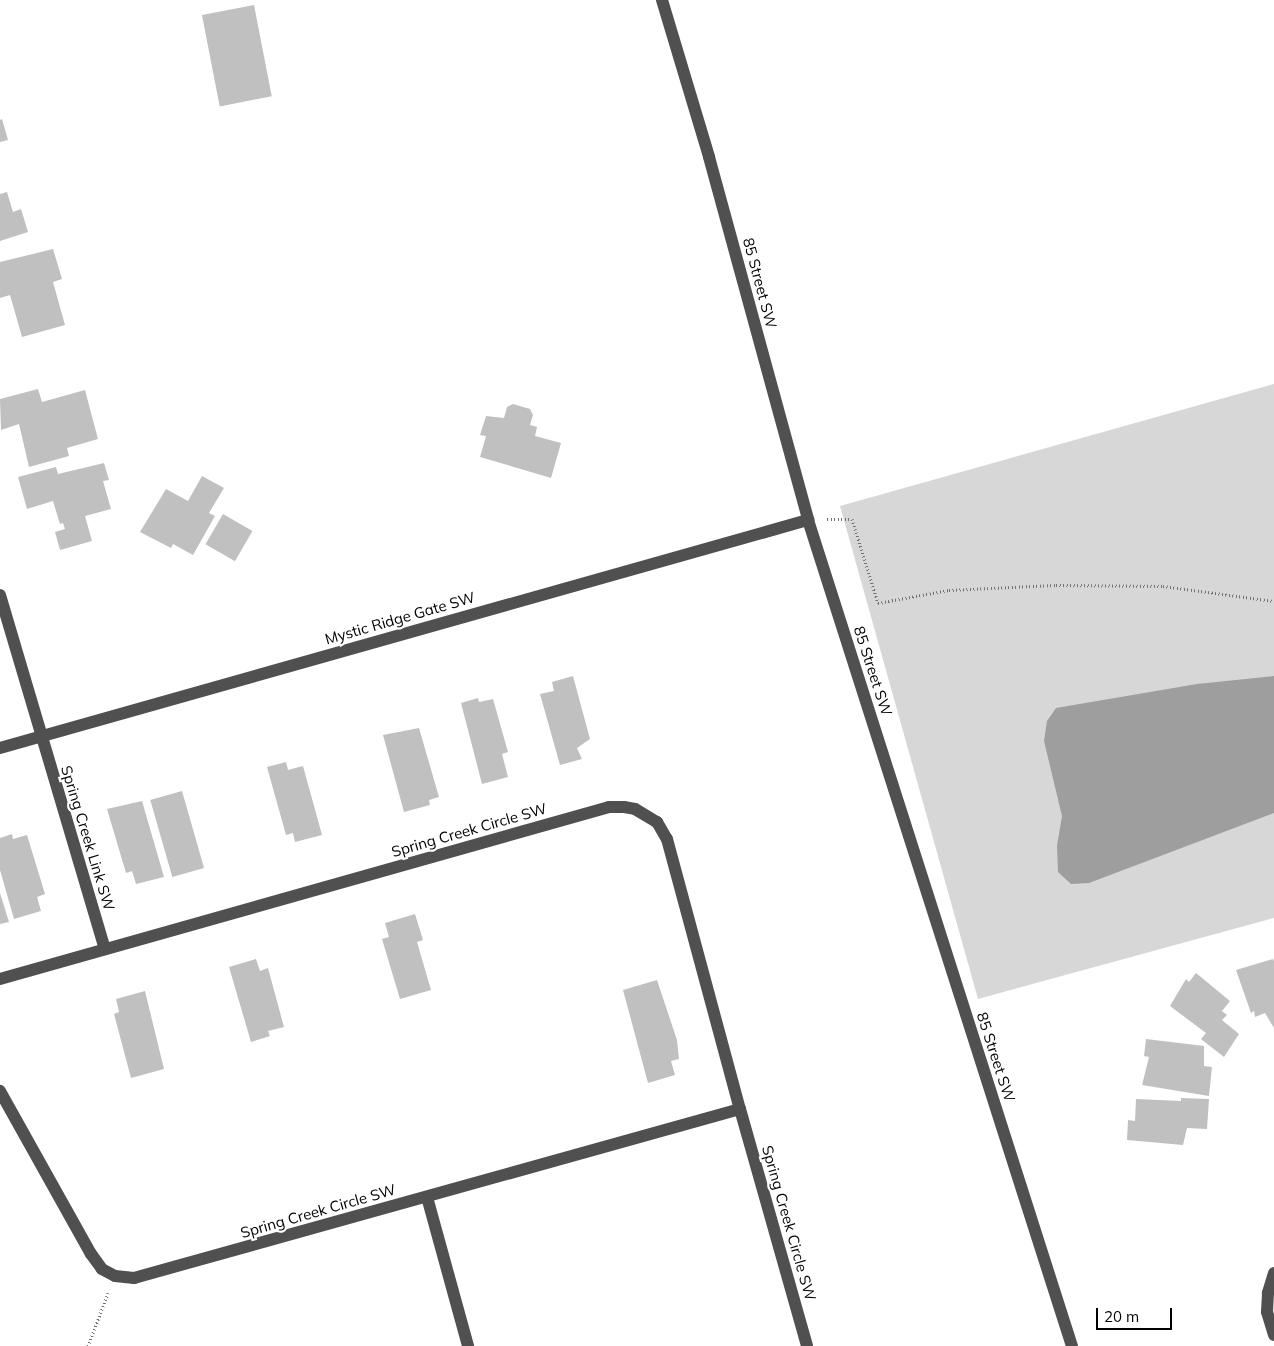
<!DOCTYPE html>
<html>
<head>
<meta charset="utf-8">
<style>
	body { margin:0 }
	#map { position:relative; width:1274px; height:1346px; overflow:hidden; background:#fff; font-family:Mulish,sans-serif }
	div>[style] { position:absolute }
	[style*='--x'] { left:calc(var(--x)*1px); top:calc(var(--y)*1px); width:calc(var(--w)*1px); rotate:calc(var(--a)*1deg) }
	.green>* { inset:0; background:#d7d7d7 }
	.water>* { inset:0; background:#9e9e9e }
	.building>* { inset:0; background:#c0c0c0; transform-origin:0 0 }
	.path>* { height:3px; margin-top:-1.5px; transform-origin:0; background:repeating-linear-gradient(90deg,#727272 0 1px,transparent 0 3.5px) }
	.minor>* { height:12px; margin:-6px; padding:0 6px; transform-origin:6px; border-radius:6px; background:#505050 }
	span { translate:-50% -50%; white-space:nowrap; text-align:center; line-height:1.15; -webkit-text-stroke:4.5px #fff; paint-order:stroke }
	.street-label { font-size:15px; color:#000 }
	.scale { position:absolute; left:1096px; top:1308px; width:76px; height:22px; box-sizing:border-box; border:2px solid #000; border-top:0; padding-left:6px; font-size:15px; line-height:18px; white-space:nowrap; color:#000; -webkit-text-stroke:4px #fff; paint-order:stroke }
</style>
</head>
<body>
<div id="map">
	<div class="green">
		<i style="clip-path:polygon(1274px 384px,1274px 918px,978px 999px,840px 506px)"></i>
	</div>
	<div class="water">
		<i style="clip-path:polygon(1274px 676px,1274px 813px,1089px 883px,1071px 884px,1058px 872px,1057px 846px,1062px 816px,1044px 741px,1047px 721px,1056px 708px,1197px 684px)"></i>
	</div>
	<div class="building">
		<i style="left:254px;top:5px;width:93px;height:53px;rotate:79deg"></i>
		<i style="clip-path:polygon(2px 119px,8px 140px,0 142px,0 120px)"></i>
		<i style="clip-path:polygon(7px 192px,13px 212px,21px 209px,28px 232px,0 241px,0 194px)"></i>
		<i style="clip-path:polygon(53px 249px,62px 279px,53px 282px,65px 325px,22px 337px,10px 295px,0 298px,0 262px)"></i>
		<i style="clip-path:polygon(38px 389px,42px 402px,85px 390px,98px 439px,67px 448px,69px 456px,29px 467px,19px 424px,1px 430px,0 399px)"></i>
		<i style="clip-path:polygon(513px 404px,530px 409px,533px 415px,530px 425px,537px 427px,535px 436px,561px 443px,551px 478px,480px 457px,486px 436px,480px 435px,486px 416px,504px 418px,507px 407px)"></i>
		<i style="clip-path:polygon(104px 463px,109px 480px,103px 481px,111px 509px,85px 516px,92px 541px,60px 550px,55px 532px,65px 529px,63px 523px,60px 524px,53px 501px,27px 509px,18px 477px,56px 467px,58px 474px)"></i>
		<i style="clip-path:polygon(202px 476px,224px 488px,209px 513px,215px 516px,193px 555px,173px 544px,171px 548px,140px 532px,166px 489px,188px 501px)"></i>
		<i style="left:223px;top:514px;width:34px;height:35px;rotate:30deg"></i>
		<i style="clip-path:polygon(573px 676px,590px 739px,577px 748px,582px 759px,560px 765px,540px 694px,554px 691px,552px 682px)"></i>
		<i style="clip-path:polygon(478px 698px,479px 702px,493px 699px,508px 752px,502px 754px,508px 777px,482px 784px,461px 703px)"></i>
		<i style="clip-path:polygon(419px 728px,439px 797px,429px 800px,430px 805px,404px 812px,383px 735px)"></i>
		<i style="clip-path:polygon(286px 762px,288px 770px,303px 766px,322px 835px,295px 842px,293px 833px,286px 835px,267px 767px)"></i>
		<i style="left:182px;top:791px;width:80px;height:33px;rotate:74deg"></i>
		<i style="clip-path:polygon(142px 801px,164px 877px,136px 884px,132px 871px,126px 873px,107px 809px)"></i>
		<i style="clip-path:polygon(12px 834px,13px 839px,27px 835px,45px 894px,37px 897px,41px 911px,14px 919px,0 870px,0 838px)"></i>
		<i style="clip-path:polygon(0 893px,9px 922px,0 924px)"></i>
		<i style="clip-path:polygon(415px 914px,423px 940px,417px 942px,431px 990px,400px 999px,382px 939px,389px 937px,385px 923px)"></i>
		<i style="clip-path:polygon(256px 959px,260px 971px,268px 968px,284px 1027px,268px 1031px,270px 1036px,251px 1042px,229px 967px)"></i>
		<i style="clip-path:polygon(1273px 959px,1274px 961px,1274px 1028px,1265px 1013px,1255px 1017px,1254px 1011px,1251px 1013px,1236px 970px)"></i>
		<i style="clip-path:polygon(1196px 973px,1230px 1001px,1222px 1011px,1227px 1015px,1222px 1020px,1239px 1034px,1224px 1057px,1201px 1039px,1206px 1033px,1170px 1006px,1186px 979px,1189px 982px)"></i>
		<i style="clip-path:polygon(657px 980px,677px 1040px,679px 1059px,671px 1061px,675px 1075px,648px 1083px,623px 990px)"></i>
		<i style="clip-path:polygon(145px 991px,164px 1069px,131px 1078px,114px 1014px,119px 1012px,116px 999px)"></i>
		<i style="clip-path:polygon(1146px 1039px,1204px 1046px,1204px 1066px,1212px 1067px,1209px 1096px,1142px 1085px,1149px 1057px,1144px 1056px)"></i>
		<i style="clip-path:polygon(1181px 1098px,1209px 1099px,1207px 1129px,1187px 1128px,1183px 1145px,1127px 1140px,1128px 1120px,1135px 1121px,1136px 1099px,1181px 1101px)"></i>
	</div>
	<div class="path">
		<i style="--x:827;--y:519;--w:25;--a:0"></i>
		<i style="--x:852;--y:519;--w:88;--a:72.8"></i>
		<i style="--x:878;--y:603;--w:72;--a:-10.4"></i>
		<i style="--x:949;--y:590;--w:107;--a:-2.7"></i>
		<i style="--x:1056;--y:585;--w:107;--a:0.5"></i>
		<i style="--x:1163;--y:586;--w:112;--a:7.7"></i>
		<i style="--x:88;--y:1346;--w:57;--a:-69.3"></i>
	</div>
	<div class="minor">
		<i style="--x:662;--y:0;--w:164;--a:73.3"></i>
		<i style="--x:709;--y:157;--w:376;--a:74.7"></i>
		<i style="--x:808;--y:520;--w:867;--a:72.28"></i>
		<i style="--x:0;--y:595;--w:369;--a:73.5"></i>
		<i style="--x:0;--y:748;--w:840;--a:-15.76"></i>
		<i style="--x:0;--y:979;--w:633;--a:-15.77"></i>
		<i style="--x:609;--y:807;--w:15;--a:0"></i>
		<i style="--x:624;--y:807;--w:11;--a:10"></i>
		<i style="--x:635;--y:809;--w:26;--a:31"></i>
		<i style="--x:657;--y:822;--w:20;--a:60"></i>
		<i style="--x:667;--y:839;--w:280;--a:74.9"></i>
		<i style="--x:740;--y:1109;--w:629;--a:164.42"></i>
		<i style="--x:134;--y:1278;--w:19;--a:-174"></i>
		<i style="--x:115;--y:1276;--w:15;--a:-152"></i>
		<i style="--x:102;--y:1269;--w:19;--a:-126"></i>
		<i style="--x:91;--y:1254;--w:187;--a:-119.2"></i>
		<i style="--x:740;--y:1109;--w:246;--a:74.2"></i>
		<i style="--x:427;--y:1197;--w:155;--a:74.6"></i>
		<i style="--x:1274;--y:1273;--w:21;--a:107"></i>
		<i style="--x:1268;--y:1293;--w:19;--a:93"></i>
		<i style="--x:1267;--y:1312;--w:24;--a:73"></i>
	</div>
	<div class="street-label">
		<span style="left:760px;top:283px;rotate:75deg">85 Street SW</span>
		<span style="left:400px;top:618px;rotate:-16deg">Mystic Ridge Gate SW</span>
		<span style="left:873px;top:671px;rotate:72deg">85 Street SW</span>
		<span style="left:469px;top:830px;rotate:-16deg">Spring Creek Circle SW</span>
		<span style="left:88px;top:838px;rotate:73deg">Spring Creek Link SW</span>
		<span style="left:996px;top:1057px;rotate:72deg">85 Street SW</span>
		<span style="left:318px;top:1211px;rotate:-16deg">Spring Creek Circle SW</span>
		<span style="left:789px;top:1223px;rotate:74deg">Spring Creek Circle SW</span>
	</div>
	<div class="scale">20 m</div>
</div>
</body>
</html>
